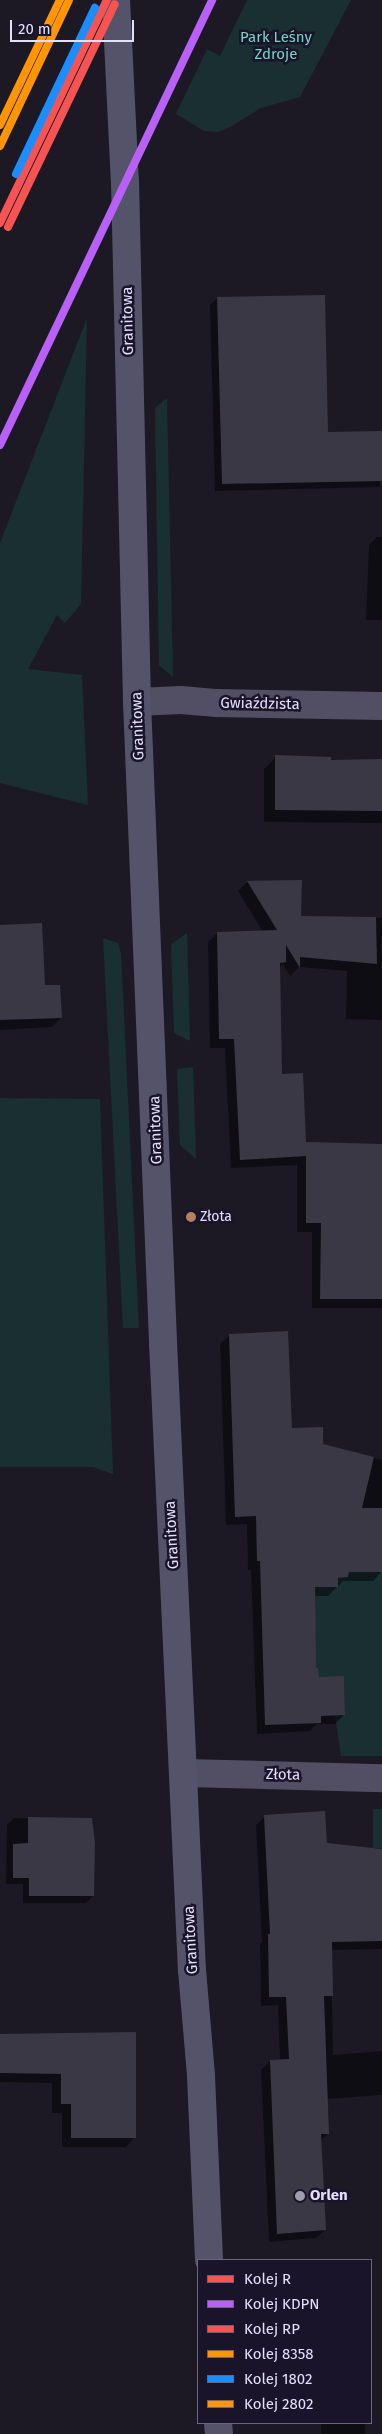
<!DOCTYPE html>
<html>
<head>
<meta charset="utf-8">
<style>
	body { margin:0 }
	#map { position:relative; width:382px; height:2434px; overflow:hidden; background:#1c1925; font-family:"Fira Sans",sans-serif }
	div>[style] { position:absolute }
	[style*='--x'] { left:calc(var(--x)*1px); top:calc(var(--y)*1px); width:calc(var(--w)*1px); rotate:calc(var(--a)*1deg) }
	.green>* { inset:0; background:#192f32; transform-origin:0 0 }
	.shadow>* { inset:0; background:#0007; transform-origin:0 0 }
	.building>* { inset:0; background:#3b3846 }
	.street>* { height:28px; margin:-14px; padding:0 14px; transform-origin:14px; border-radius:14px; background:#524f64 }
	.secondary>* { height:28px; margin:-14px; padding:0 14px; transform-origin:14px; border-radius:14px; background:#55536a }
	.rail-1>* { height:8px; margin:-4px; padding:0 4px; transform-origin:4px; border-radius:4px; background:#f65353 }
	.rail-2>* { height:8px; margin:-4px; padding:0 4px; transform-origin:4px; border-radius:4px; background:#b960f8 }
	.rail-3>* { height:8px; margin:-4px; padding:0 4px; transform-origin:4px; border-radius:4px; background:#f65353 }
	.rail-4>* { height:8px; margin:-4px; padding:0 4px; transform-origin:4px; border-radius:4px; background:#ff9500 }
	.rail-5>* { height:8px; margin:-4px; padding:0 4px; transform-origin:4px; border-radius:4px; background:#1a8dff }
	.rail-6>* { height:8px; margin:-4px; padding:0 4px; transform-origin:4px; border-radius:4px; background:#ff9500 }
	.dots>* { width:14px; height:14px; translate:-50% -50%; box-sizing:border-box; border:2px solid #19142a; border-radius:50% }
	span { translate:-50% -50%; white-space:nowrap; text-align:center; line-height:1.15; -webkit-text-stroke:5px #19142a; paint-order:stroke }
	.bus-label { font-size:14px; color:#e4e0fc }
	.left { translate:0 -50%; text-align:left }
	.park-label { font-size:15px; color:#72d6c1 }
	.street-label { font-size:15px; color:#e4e0fc }
	.poi-label { font-size:15px; color:#e4e0fc; font-weight:700 }
	.legend { position:absolute; left:197px; top:2259px; width:175px; height:165px; box-sizing:border-box; background:#19142a; border:1px solid #6a667e; margin:0; padding:6px 9px; list-style:none; font-size:15px; color:#e4e0fc }
	.legend li { display:flex; align-items:center; gap:10px; height:25px }
	.legend b { width:25px; border:1px solid #6a667e }
	.scale { position:absolute; left:10px; top:20px; width:124px; height:22px; box-sizing:border-box; border:2px solid #e4e0fc; border-top:0; padding-left:6px; font-size:15px; line-height:18px; white-space:nowrap; color:#e4e0fc; -webkit-text-stroke:4px #19142a; paint-order:stroke }
</style>
</head>
<body>
<div id="map">
	<div class="green">
		<i style="clip-path:polygon(247px 0,351px 0,300px 97px,261px 108px,232px 126px,218px 132px,204px 131px,176px 114px,207px 49px,220px 56px)"></i>
		<i style="clip-path:polygon(87px 318px,81px 604px,65px 623px,57px 615px,28px 669px,82px 675px,88px 805px,0 783px,0 543px)"></i>
		<i style="clip-path:polygon(167px 398px,173px 677px,159px 665px,155px 408px)"></i>
		<i style="clip-path:polygon(187px 933px,190px 1041px,174px 1033px,171px 944px)"></i>
		<i style="clip-path:polygon(103px 938px,118px 943px,121px 953px,139px 1328px,123px 1328px)"></i>
		<i style="clip-path:polygon(193px 1067px,196px 1159px,180px 1145px,177px 1069px)"></i>
		<i style="clip-path:polygon(0 1098px,100px 1099px,113px 1474px,93px 1467px,0 1467px)"></i>
		<i style="clip-path:polygon(349px 1572px,382px 1572px,382px 1756px,341px 1756px,335px 1715px,345px 1715px,344px 1679px,319px 1680px,318px 1668px,311px 1668px,315px 1587px,338px 1587px,338px 1578px,348px 1577px)"></i>
		<i style="left:373px;top:1809px;width:9px;height:39px"></i>
	</div>
	<div class="shadow">
		<i style="clip-path:polygon(218px 298px,327px 433px,382px 432px,380px 487px,215px 491px,210px 305px)"></i>
		<i style="clip-path:polygon(377px 537px,382px 537px,382px 620px,366px 620px,369px 545px)"></i>
		<i style="clip-path:polygon(276px 757px,329px 761px,382px 761px,382px 823px,264px 822px,264px 769px)"></i>
		<i style="clip-path:polygon(301px 881px,300px 917px,382px 918px,382px 1020px,346px 1019px,347px 971px,299px 967px,290px 976px,283px 964px,279px 968px,281px 1075px,305px 1144px,382px 1146px,382px 1308px,312px 1308px,312px 1232px,297px 1232px,297px 1165px,231px 1168px,225px 1048px,210px 1048px,208px 942px,217px 933px,263px 932px,238px 891px,247px 882px)"></i>
		<i style="clip-path:polygon(0 989px,61px 1018px,52px 1027px,0 1030px)"></i>
		<i style="clip-path:polygon(230px 1335px,290px 1430px,322px 1445px,382px 1460px,382px 1571px,373px 1581px,343px 1581px,328px 1596px,314px 1596px,315px 1669px,318px 1679px,344px 1715px,335px 1724px,317px 1724px,310px 1731px,257px 1734px,251px 1570px,248px 1570px,247px 1524px,226px 1525px,220px 1344px)"></i>
		<i style="clip-path:polygon(265px 1816px,326px 1844px,382px 1849px,382px 1949px,331px 1950px,333px 2055px,382px 2051px,382px 2095px,326px 2099px,328px 2134px,320px 2141px,325px 2230px,316px 2238px,269px 2242px,261px 2070px,270px 2061px,280px 2061px,278px 2005px,261px 2006px,260px 1944px,262px 1942px,256px 1825px)"></i>
		<i style="clip-path:polygon(14px 1818px,91px 1819px,93px 1896px,86px 1903px,23px 1903px,23px 1884px,6px 1884px,7px 1825px)"></i>
		<i style="clip-path:polygon(0 2035px,70px 2036px,135px 2137px,126px 2147px,62px 2147px,62px 2113px,52px 2113px,52px 2083px,0 2082px)"></i>
		<i style="left:321px;top:2423px;width:44px;height:11px"></i>
	</div>
	<div class="building">
		<i style="clip-path:polygon(325px 295px,328px 432px,382px 431px,382px 481px,222px 484px,217px 297px)"></i>
		<i style="clip-path:polygon(275px 755px,331px 757px,331px 760px,382px 759px,382px 811px,275px 810px)"></i>
		<i style="clip-path:polygon(302px 880px,301px 916px,376px 917px,377px 964px,300px 957px,300px 968px,286px 945px,286px 962px,280px 963px,282px 1074px,303px 1073px,306px 1142px,382px 1144px,382px 1299px,320px 1299px,321px 1223px,306px 1223px,306px 1156px,240px 1160px,234px 1039px,219px 1039px,217px 932px,277px 930px,247px 881px)"></i>
		<i style="clip-path:polygon(42px 923px,45px 985px,60px 985px,62px 1018px,0 1020px,0 925px)"></i>
		<i style="clip-path:polygon(288px 1331px,292px 1428px,323px 1427px,323px 1444px,374px 1457px,362px 1508px,382px 1508px,382px 1572px,349px 1572px,348px 1577px,338px 1578px,338px 1587px,315px 1587px,316px 1668px,318px 1668px,319px 1677px,344px 1676px,345px 1715px,321px 1716px,321px 1723px,265px 1725px,260px 1561px,257px 1561px,256px 1516px,235px 1517px,229px 1334px)"></i>
		<i style="clip-path:polygon(325px 1811px,327px 1843px,382px 1849px,382px 1941px,332px 1942px,333px 1996px,324px 1996px,329px 2134px,321px 2134px,326px 2230px,277px 2234px,270px 2060px,289px 2059px,286px 1997px,269px 1997px,268px 1934px,270px 1934px,264px 1815px)"></i>
		<i style="clip-path:polygon(28px 1817px,92px 1818px,95px 1843px,94px 1896px,29px 1896px,29px 1878px,13px 1878px,13px 1844px,28px 1843px)"></i>
		<i style="clip-path:polygon(136px 2032px,136px 2138px,71px 2138px,71px 2104px,61px 2104px,61px 2074px,0 2073px,0 2034px)"></i>
	</div>
	<div class="street">
		<i style="--x:137;--y:702;--w:44;--a:-2.6"></i>
		<i style="--x:181;--y:700;--w:36;--a:5"></i>
		<i style="--x:217;--y:703;--w:165;--a:1"></i>
		<i style="--x:185;--y:1773;--w:197;--a:1.5"></i>
	</div>
	<div class="secondary">
		<i style="--x:116;--y:0;--w:181;--a:87.2"></i>
		<i style="--x:125;--y:181;--w:521;--a:88.68"></i>
		<i style="--x:137;--y:702;--w:641;--a:87.67"></i>
		<i style="--x:163;--y:1342;--w:629;--a:87.36"></i>
		<i style="--x:192;--y:1970;--w:106;--a:85.1"></i>
		<i style="--x:201;--y:2076;--w:184;--a:87.5"></i>
		<i style="--x:218;--y:2423;--w:11;--a:85"></i>
	</div>
	<div class="rail-1">
		<i style="--x:0;--y:223;--w:247;--a:-64.4"></i>
	</div>
	<div class="rail-2">
		<i style="--x:0;--y:445;--w:493;--a:-64.5"></i>
	</div>
	<div class="rail-3">
		<i style="--x:8;--y:227;--w:247;--a:-64.4"></i>
	</div>
	<div class="rail-4">
		<i style="--x:0;--y:146;--w:161;--a:-64.7"></i>
	</div>
	<div class="rail-5">
		<i style="--x:16;--y:174;--w:184;--a:-64.6"></i>
	</div>
	<div class="rail-6">
		<i style="--x:0;--y:125;--w:139;--a:-64.4"></i>
	</div>
	<div class="dots">
		<i style="left:191px;top:1217px;background:#b6815c"></i>
		<i style="left:300px;top:2196px;background:#9e9ab1"></i>
	</div>
	<div class="bus-label">
		<span class="left" style="left:200px;top:1217px">Złota</span>
	</div>
	<div class="park-label">
		<span style="left:276px;top:46px">Park Leśny<br>Zdroje</span>
	</div>
	<div class="street-label">
		<span style="left:128px;top:321px;rotate:-91deg">Granitowa</span>
		<span style="left:260px;top:704px;rotate:1deg">Gwiaździsta</span>
		<span style="left:138px;top:726px;rotate:-92deg">Granitowa</span>
		<span style="left:156px;top:1130px;rotate:-92deg">Granitowa</span>
		<span style="left:172px;top:1535px;rotate:-93deg">Granitowa</span>
		<span style="left:283px;top:1775px;rotate:1deg">Złota</span>
		<span style="left:191px;top:1940px;rotate:-93deg">Granitowa</span>
	</div>
	<div class="poi-label">
		<span class="left" style="left:310px;top:2196px">Orlen</span>
	</div>
	<ul class="legend">
	<li><b style="height:6px;background:#f65353"></b>Kolej R</li>
	<li><b style="height:6px;background:#b960f8"></b>Kolej KDPN</li>
	<li><b style="height:6px;background:#f65353"></b>Kolej RP</li>
	<li><b style="height:6px;background:#ff9500"></b>Kolej 8358</li>
	<li><b style="height:6px;background:#1a8dff"></b>Kolej 1802</li>
	<li><b style="height:6px;background:#ff9500"></b>Kolej 2802</li>
	</ul>
	<div class="scale">20 m</div>
</div>
</body>
</html>
